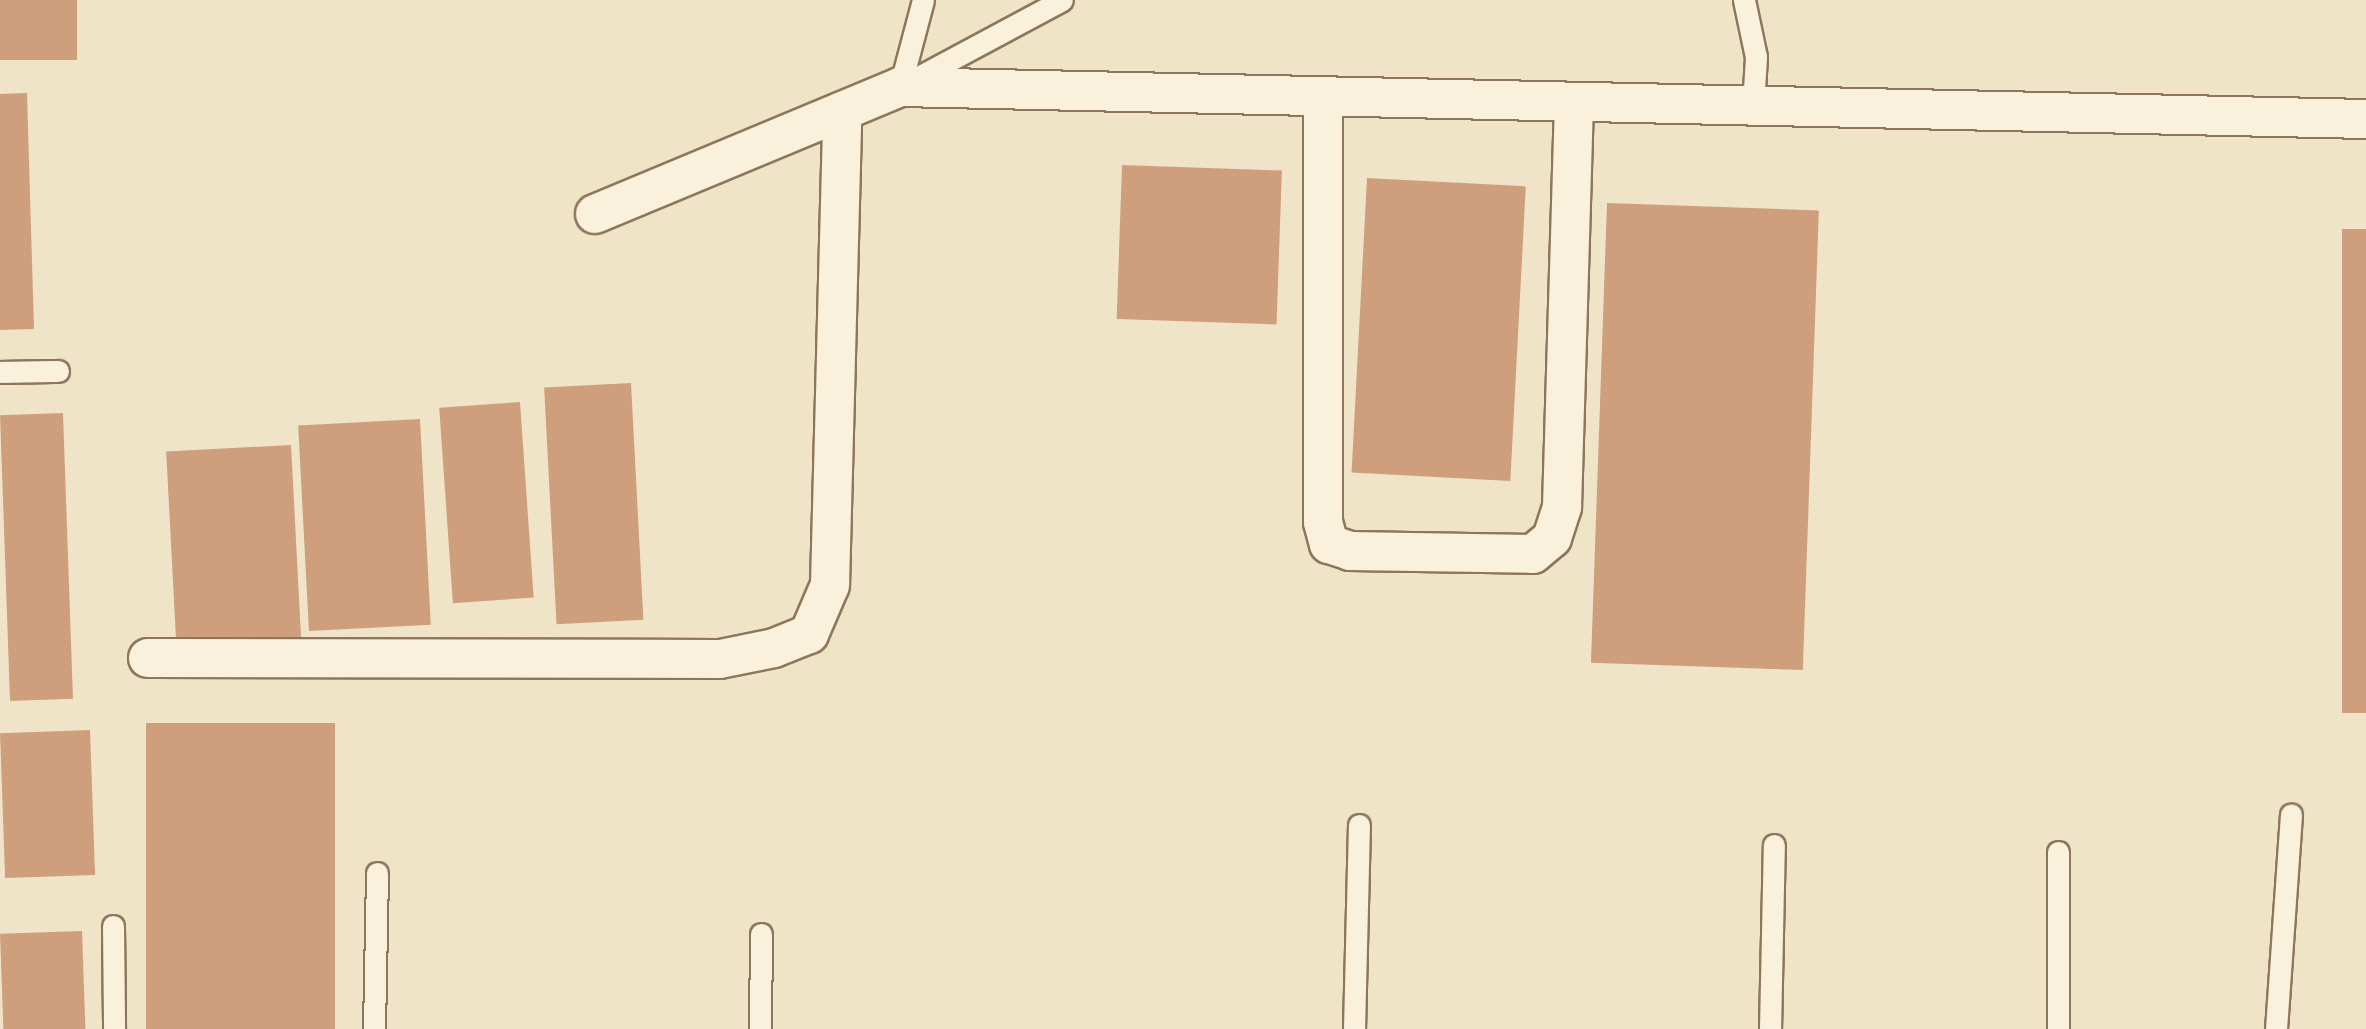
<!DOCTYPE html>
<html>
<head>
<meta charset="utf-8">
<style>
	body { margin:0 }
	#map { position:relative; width:2366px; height:1029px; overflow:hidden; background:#f0e4c8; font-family:Spectral,serif }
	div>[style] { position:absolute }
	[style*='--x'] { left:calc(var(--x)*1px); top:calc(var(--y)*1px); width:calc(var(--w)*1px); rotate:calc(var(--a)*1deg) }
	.building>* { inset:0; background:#cf9f7d; transform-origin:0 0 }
	.roads { filter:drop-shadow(2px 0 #8d765c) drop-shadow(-2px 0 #8d765c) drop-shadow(0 2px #8d765c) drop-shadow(0 -2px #8d765c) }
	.lane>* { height:21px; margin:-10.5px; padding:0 10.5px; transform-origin:10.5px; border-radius:10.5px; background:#faf1dc }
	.street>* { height:38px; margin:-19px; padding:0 19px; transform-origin:19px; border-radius:19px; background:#faf1dc }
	span { translate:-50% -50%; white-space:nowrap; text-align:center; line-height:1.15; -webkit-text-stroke:6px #f7eed8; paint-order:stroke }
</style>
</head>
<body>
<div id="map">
	<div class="building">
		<i style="left:0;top:0;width:77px;height:60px"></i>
		<i style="clip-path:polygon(27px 93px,34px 329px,0 330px,0 94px)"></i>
		<i style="left:1122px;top:165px;width:160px;height:154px;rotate:2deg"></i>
		<i style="left:1367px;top:178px;width:159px;height:295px;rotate:3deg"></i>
		<i style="left:1607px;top:203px;width:212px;height:460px;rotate:2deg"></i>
		<i style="left:2342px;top:229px;width:24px;height:484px"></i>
		<i style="left:631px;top:383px;width:237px;height:87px;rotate:87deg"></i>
		<i style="left:520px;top:402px;width:196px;height:81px;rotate:86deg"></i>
		<i style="left:63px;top:413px;width:286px;height:63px;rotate:88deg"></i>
		<i style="left:420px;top:419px;width:206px;height:122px;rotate:87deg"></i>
		<i style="left:291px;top:445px;width:193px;height:125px;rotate:87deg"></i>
		<i style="left:146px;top:723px;width:189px;height:306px"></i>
		<i style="left:90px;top:730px;width:145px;height:90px;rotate:88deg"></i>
		<i style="left:82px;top:931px;width:98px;height:82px;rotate:88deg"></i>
	</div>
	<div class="roads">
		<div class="lane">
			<i style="--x:1744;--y:0;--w:58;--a:78.1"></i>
			<i style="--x:1756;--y:57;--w:49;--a:93.5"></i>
			<i style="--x:911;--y:81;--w:171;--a:-28.2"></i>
			<i style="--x:900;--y:87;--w:90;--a:-75.2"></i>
			<i style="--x:0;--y:372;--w:58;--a:-1"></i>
			<i style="--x:113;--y:926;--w:103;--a:89.4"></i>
			<i style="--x:374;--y:1029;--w:156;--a:-88.9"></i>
			<i style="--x:760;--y:1029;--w:95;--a:-89.4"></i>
			<i style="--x:1354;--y:1029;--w:204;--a:-88.6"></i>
			<i style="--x:1770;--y:1029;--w:184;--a:-88.8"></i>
			<i style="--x:2058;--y:1029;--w:177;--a:-90"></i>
			<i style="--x:2276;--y:1029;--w:215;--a:-86"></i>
		</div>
		<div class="street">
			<i style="--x:1323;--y:97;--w:425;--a:90"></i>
			<i style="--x:1323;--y:522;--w:23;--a:75"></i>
			<i style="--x:1329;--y:544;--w:22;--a:18"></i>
			<i style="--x:1350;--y:551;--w:183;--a:0.9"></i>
			<i style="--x:1533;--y:554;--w:25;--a:-40"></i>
			<i style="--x:1552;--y:538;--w:33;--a:-72"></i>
			<i style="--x:1562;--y:507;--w:405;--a:-88.3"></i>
			<i style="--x:595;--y:214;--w:330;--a:-22.6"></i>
			<i style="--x:900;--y:87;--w:1466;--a:1.25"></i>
			<i style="--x:148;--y:658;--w:572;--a:0.1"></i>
			<i style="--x:720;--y:659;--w:55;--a:-11.5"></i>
			<i style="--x:774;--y:648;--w:38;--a:-22"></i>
			<i style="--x:809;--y:634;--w:53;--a:-66.8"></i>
			<i style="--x:830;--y:585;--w:474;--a:-88.5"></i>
		</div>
	</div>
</div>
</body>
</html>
